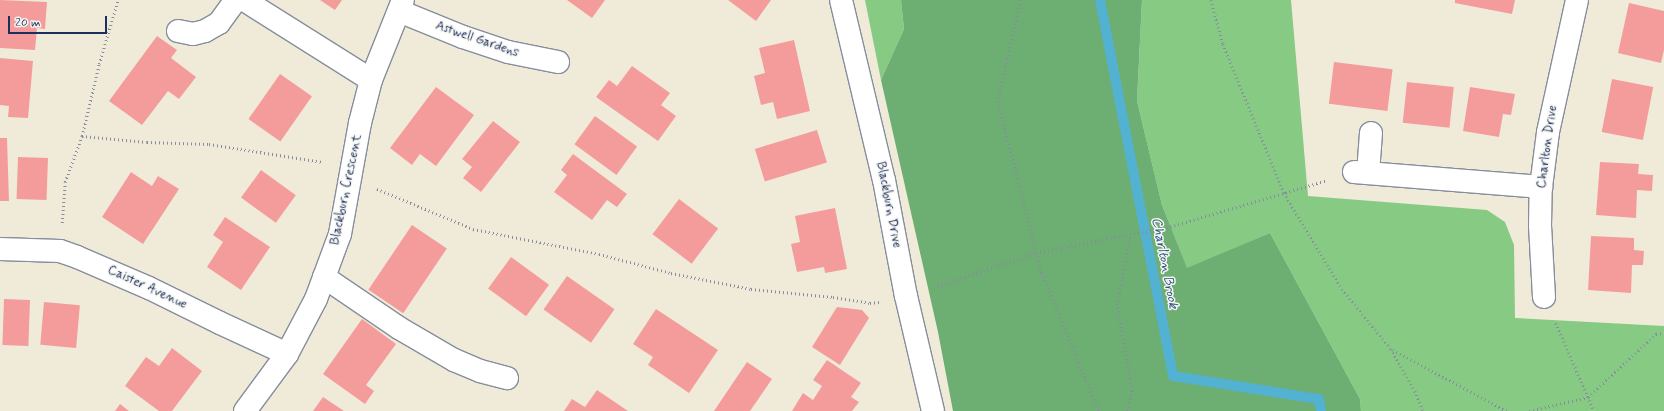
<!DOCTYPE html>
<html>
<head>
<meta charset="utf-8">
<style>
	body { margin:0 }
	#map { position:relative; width:1664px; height:411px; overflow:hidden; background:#f0ebd9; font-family:Mynerve,sans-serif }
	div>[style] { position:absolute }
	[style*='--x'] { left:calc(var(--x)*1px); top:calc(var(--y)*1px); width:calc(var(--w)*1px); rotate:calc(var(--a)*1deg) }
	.green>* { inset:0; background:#87ca84 }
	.forest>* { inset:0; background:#6dae72 }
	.stream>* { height:10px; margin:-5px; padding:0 5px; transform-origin:5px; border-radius:5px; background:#53b1d1 }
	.building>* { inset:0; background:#f49c9b; transform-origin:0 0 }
	.path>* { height:2.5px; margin-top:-1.25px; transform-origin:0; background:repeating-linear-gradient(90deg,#868d9c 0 1px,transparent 0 4px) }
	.roads { filter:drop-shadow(1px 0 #868d9c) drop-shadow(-1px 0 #868d9c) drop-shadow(0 1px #868d9c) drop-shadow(0 -1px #868d9c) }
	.minor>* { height:22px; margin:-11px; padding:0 11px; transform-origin:11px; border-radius:11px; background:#fff }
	span { translate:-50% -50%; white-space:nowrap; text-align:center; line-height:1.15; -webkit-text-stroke:3px #f6f6f2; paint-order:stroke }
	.street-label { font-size:13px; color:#1b2f5e }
	.water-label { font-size:14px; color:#2c5680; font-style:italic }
	.scale { position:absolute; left:8px; top:16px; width:99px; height:18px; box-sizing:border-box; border:2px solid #1b2f5e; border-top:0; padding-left:5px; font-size:12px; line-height:14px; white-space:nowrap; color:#1b2f5e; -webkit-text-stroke:3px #f6f6f2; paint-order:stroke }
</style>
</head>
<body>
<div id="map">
	<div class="green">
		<i style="clip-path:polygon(865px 0,901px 0,904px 29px,881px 80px)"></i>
		<i style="clip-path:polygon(1142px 0,1291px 0,1308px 196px,1487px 210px,1505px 222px,1514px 245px,1515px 318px,1664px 326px,1664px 411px,1361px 411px,1360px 399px,1270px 233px,1187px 269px,1162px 205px,1137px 101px)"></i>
	</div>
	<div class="forest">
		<i style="clip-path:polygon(901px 0,1142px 0,1137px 101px,1162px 205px,1187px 268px,1270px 233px,1360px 399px,1361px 411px,953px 411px,938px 332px,881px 80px,904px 29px)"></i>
	</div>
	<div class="stream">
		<i style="--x:1100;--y:0;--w:383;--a:79"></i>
		<i style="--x:1173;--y:376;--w:148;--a:9"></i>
		<i style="--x:1319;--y:399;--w:12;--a:81"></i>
	</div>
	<div class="building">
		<i style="clip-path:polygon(0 0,47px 2px,45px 29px,37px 28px,35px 50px,0 48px)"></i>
		<i style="clip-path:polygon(320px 0,342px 0,335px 10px)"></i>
		<i style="clip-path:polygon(567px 0,605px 0,592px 18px)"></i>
		<i style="clip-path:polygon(728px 0,771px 0,756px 21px)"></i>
		<i style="clip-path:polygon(1455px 0,1515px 0,1512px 14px,1455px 3px)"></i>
		<i style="clip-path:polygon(1629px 3px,1664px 11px,1664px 50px,1661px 63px,1618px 53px)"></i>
		<i style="clip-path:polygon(157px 36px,177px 50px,171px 58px,196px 77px,179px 99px,168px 91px,142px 125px,109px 101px)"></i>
		<i style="clip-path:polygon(794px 40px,810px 111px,777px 119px,773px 102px,761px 105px,754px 76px,765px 73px,759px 48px)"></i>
		<i style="clip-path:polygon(0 58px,33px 61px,28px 118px,8px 117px,9px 106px,0 105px)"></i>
		<i style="left:1334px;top:62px;width:59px;height:42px;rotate:7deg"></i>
		<i style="clip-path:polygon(632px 66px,670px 93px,661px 105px,676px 116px,658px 141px,596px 97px,609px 80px,617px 86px)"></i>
		<i style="left:280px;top:74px;width:39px;height:55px;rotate:35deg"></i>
		<i style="left:1612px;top:79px;width:42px;height:54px;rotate:11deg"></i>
		<i style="left:1407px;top:82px;width:47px;height:41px;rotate:6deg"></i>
		<i style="clip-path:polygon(436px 87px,474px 115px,436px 166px,420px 154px,412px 165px,390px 148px)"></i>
		<i style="clip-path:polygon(1470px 87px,1515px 94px,1511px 115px,1503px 114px,1499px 137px,1463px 131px)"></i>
		<i style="left:595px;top:116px;width:52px;height:35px;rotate:36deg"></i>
		<i style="clip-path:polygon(493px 121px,520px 142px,481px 192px,463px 178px,472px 167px,462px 159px)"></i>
		<i style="left:817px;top:130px;width:34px;height:65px;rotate:73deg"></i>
		<i style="clip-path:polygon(0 138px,7px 138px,9px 201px,0 201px)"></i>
		<i style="clip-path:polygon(573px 154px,627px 194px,617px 207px,607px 200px,592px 220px,554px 192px,567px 175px,561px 170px)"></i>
		<i style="left:18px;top:157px;width:30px;height:42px;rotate:2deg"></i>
		<i style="clip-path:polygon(1600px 162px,1639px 164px,1638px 174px,1653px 175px,1652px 191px,1637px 190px,1636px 218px,1596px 215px)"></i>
		<i style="left:261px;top:170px;width:43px;height:34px;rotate:36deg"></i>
		<i style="clip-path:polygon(131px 172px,152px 186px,158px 176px,179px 189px,143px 244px,102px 217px)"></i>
		<i style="left:679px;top:199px;width:49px;height:44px;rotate:37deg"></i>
		<i style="clip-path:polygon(835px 208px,847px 269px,825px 273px,824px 267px,797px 272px,791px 244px,800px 242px,795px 216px)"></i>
		<i style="clip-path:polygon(225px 217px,270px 247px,241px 290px,207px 267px,223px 242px,213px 235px)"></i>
		<i style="left:412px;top:225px;width:42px;height:78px;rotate:34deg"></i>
		<i style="clip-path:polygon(1591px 236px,1634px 238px,1634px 250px,1644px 251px,1643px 265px,1632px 265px,1631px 293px,1588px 290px)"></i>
		<i style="left:511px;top:257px;width:47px;height:39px;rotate:36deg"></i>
		<i style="left:567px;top:276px;width:58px;height:41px;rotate:35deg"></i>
		<i style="left:4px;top:299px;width:26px;height:46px;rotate:2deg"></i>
		<i style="left:44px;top:302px;width:36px;height:43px;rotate:5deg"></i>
		<i style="clip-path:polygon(837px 307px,862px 310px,869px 318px,840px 365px,812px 347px)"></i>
		<i style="clip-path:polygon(656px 309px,718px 350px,689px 393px,648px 365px,653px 357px,633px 344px)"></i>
		<i style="clip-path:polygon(362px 319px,396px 344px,366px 385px,374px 391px,365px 404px,323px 374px)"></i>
		<i style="clip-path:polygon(172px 348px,202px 371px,172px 411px,159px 411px,125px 386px,146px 357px,159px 366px)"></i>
		<i style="clip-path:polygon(827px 360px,861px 383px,851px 397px,859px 402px,852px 411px,792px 411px,803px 393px,813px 400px,822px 386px,813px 380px)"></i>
		<i style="clip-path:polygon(747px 362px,772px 379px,750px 411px,714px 411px)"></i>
		<i style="clip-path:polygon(597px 390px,628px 411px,564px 411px,572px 399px,585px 407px)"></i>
		<i style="clip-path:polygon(323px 397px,344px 411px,313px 411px)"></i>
		<i style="clip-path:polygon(120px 404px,129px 411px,115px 411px)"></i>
	</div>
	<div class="path">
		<i style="--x:1021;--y:0;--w:104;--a:102.8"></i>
		<i style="--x:998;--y:101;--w:178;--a:75.7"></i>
		<i style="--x:1042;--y:273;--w:149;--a:67.6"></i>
		<i style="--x:1211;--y:0;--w:46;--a:74.7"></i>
		<i style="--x:1223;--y:44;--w:161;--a:67.7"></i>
		<i style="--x:1284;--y:193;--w:112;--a:58.9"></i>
		<i style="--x:1342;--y:289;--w:77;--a:50.8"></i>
		<i style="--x:1391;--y:349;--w:48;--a:60.3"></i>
		<i style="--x:1415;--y:391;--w:22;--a:68"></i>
		<i style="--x:82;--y:136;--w:65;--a:5.3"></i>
		<i style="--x:147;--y:142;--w:62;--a:1.8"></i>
		<i style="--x:209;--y:144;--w:115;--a:9"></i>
		<i style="--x:377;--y:189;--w:104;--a:22.6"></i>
		<i style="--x:473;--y:229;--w:128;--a:11.2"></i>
		<i style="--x:599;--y:254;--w:74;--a:14.8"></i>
		<i style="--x:671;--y:273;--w:82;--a:11.3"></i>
		<i style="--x:751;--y:289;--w:82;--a:5.6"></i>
		<i style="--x:833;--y:297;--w:37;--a:9"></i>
		<i style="--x:870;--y:303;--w:9;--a:-6"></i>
		<i style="--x:62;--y:223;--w:41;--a:-85.8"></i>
		<i style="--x:65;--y:182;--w:49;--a:-69.7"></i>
		<i style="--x:82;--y:136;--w:74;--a:-76.7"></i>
		<i style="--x:99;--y:64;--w:67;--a:-73.5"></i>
		<i style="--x:934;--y:287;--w:108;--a:-18.4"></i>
		<i style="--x:1036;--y:253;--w:96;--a:-11.4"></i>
		<i style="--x:1130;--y:234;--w:29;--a:-8"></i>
		<i style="--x:1159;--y:230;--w:176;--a:-16.5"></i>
		<i style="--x:1556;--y:323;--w:96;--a:66.6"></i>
		<i style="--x:1393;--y:350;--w:129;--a:28.2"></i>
		<i style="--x:1127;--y:411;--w:21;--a:-76"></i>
		<i style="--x:1132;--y:391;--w:87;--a:-99.9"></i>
		<i style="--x:1117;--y:305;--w:72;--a:-79.6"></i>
		<i style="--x:1529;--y:411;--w:61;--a:-13.3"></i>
		<i style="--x:1588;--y:397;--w:93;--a:-42.8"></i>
		<i style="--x:1656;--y:334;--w:8;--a:-7"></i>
	</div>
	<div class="roads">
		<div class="minor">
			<i style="--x:244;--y:0;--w:150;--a:32.2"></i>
			<i style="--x:841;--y:0;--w:185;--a:76.6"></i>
			<i style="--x:884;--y:180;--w:118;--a:79.3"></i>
			<i style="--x:906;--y:296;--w:118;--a:76.8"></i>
			<i style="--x:399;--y:11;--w:69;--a:22.1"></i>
			<i style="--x:463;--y:37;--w:47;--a:18.4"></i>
			<i style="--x:508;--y:52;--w:51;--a:11.3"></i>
			<i style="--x:178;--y:31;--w:15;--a:11"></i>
			<i style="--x:193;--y:34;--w:12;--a:-14"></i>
			<i style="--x:205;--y:31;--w:16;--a:-30"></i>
			<i style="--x:219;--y:23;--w:29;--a:-54"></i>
			<i style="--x:1354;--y:172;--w:188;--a:4.6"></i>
			<i style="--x:1368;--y:173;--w:40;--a:-85.7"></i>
			<i style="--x:0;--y:249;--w:60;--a:1.9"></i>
			<i style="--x:60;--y:251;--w:18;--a:19"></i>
			<i style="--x:77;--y:257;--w:78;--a:23.3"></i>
			<i style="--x:149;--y:288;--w:79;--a:26.2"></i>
			<i style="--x:220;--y:323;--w:74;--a:24.8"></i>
			<i style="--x:324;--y:277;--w:91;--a:34.2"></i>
			<i style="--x:399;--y:328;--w:64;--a:30.2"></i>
			<i style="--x:454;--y:360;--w:28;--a:23"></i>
			<i style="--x:480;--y:371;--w:28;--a:15"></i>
			<i style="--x:1544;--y:297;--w:71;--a:-93.2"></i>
			<i style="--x:1540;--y:226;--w:39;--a:-89"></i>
			<i style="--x:1541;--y:187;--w:55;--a:-82.7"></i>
			<i style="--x:1548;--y:132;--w:135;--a:-77.6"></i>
			<i style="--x:245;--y:411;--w:71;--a:-53.6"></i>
			<i style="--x:287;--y:354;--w:62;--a:-62.2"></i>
			<i style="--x:316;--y:299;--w:69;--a:-69.7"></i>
			<i style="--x:340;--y:234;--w:113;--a:-79.8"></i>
			<i style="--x:360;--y:123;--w:44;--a:-75.7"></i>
			<i style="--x:371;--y:80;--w:86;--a:-68.2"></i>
		</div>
	</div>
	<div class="street-label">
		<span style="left:477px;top:40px;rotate:19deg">Astwell Gardens</span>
		<span style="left:1548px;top:147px;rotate:-82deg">Charlton Drive</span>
		<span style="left:347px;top:190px;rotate:-78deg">Blackburn Crescent</span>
		<span style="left:888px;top:205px;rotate:79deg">Blackburn Drive</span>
		<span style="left:147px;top:288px;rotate:25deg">Caister Avenue</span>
	</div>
	<div class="water-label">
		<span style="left:1165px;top:263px;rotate:79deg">Charlton Brook</span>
	</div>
	<div class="scale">20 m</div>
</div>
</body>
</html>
